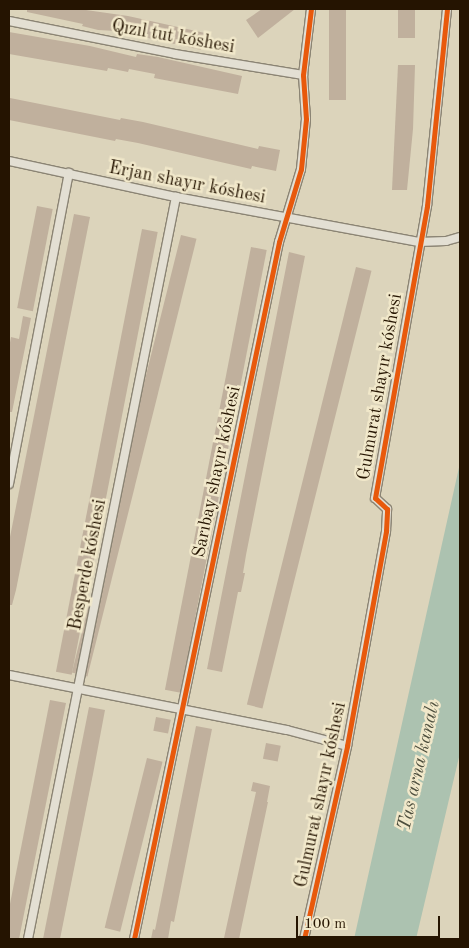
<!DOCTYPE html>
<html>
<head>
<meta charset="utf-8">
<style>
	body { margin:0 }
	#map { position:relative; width:469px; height:948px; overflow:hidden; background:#dcd4bb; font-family:"Old Standard TT",serif }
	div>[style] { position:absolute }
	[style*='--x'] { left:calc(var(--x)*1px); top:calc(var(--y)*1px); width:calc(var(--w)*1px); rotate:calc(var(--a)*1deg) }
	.water>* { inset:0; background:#acc2b0 }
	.building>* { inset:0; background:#c0b09d; transform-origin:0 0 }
	.roads { filter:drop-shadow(1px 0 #8b8474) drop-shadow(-1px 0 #8b8474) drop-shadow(0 1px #8b8474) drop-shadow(0 -1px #8b8474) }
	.street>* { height:8px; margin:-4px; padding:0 4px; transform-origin:4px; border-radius:4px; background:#e3dfd3 }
	.cycleway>* { height:5px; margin:-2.5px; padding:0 2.5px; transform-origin:2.5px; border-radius:2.5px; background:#e8590c }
	span { translate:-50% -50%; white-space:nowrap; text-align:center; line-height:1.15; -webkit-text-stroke:5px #f1e8ca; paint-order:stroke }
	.street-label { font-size:18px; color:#251401 }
	.water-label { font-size:19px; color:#4d4e3d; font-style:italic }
	.frame { position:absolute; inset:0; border:10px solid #251401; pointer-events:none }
	.scale { position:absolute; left:296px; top:916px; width:144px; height:22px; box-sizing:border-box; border:2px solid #251401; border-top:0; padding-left:6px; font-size:15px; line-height:18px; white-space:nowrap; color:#251401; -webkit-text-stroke:4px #f1e8ca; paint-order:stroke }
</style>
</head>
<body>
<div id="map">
	<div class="water">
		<i style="clip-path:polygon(460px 463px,460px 753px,416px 939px,354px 939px)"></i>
	</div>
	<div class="building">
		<i style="clip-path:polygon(27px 9px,79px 9px,128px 16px,205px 33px,201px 50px,117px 31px,98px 30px,82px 26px,83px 24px,27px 12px)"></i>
		<i style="clip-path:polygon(262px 9px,295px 9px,258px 38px,246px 20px)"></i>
		<i style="left:329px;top:9px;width:17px;height:91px"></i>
		<i style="left:398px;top:9px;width:17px;height:29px"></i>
		<i style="clip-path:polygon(9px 32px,90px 46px,136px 57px,137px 54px,158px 57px,242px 76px,238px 94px,154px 78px,155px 74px,129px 69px,128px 72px,108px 68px,107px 71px,9px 54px)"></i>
		<i style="clip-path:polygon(398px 65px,415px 65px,413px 129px,407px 190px,392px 190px)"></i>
		<i style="clip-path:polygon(10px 98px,120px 120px,121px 118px,143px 122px,258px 149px,259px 146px,280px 150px,276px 171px,252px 166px,251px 169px,138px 143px,116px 139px,115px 141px,9px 120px)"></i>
		<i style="left:37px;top:206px;width:16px;height:104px;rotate:11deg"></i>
		<i style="clip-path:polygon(74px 214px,90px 217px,16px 590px,12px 605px,9px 605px,9px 542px)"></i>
		<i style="left:142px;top:229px;width:16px;height:451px;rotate:11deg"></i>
		<i style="left:181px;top:235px;width:16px;height:451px;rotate:14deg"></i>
		<i style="left:251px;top:247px;width:16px;height:451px;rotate:11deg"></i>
		<i style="clip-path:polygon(289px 252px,305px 256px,246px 555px,243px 573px,245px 573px,241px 592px,238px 592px,222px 672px,207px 669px)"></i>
		<i style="left:356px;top:267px;width:16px;height:451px;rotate:14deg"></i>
		<i style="clip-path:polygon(23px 316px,31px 318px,12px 412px,9px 412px,9px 348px,11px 337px,19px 339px)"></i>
		<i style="clip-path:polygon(50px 700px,66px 703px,19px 939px,16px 939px,9px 938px,9px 909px)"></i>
		<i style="clip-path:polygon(89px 707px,105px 710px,93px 774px,60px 939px,43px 939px)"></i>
		<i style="left:156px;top:717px;width:15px;height:14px;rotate:11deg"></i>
		<i style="clip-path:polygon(196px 726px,212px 729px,174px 922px,171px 921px,168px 939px,151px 939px,153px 929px,155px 930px)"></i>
		<i style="left:266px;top:743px;width:15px;height:16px;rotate:11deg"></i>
		<i style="left:147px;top:758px;width:16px;height:175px;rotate:14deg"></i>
		<i style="clip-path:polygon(253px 782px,270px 786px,267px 802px,268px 802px,239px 939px,228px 939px,224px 938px,256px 792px,251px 791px)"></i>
	</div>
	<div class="roads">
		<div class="street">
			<i style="--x:9;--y:21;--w:169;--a:11.2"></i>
			<i style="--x:175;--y:54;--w:130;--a:9.3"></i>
			<i style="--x:9;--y:161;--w:171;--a:12.2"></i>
			<i style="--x:176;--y:197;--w:247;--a:10.5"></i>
			<i style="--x:419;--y:242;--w:27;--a:-2"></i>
			<i style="--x:446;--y:241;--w:15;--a:-16"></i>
			<i style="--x:9;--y:484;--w:317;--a:-79.1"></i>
			<i style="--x:9;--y:675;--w:283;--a:11.2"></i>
			<i style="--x:287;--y:730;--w:62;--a:14.9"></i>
			<i style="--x:28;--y:939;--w:757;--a:-78.72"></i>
			<i style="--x:134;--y:939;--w:712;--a:-78.25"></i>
			<i style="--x:279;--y:242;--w:76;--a:-73.2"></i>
			<i style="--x:301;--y:169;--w:50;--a:-84.3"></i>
			<i style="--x:306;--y:119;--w:44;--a:-93.9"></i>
			<i style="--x:303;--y:75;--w:66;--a:-83.1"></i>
			<i style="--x:304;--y:939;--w:198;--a:-77.4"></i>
			<i style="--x:347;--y:746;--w:219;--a:-79.7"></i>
			<i style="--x:386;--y:531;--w:22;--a:-87"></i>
			<i style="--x:387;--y:509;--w:16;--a:-137"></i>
			<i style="--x:375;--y:498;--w:297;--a:-79.9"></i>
			<i style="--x:427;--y:206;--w:198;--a:-84.2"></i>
		</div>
	</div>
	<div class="cycleway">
		<i style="--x:134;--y:939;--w:712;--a:-78.25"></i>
		<i style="--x:279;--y:242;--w:76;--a:-73.2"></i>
		<i style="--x:301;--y:169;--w:50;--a:-84.3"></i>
		<i style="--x:306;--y:119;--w:44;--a:-93.9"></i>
		<i style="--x:303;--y:75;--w:66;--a:-83.1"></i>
		<i style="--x:304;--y:939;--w:198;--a:-77.4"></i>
		<i style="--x:347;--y:746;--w:219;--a:-79.7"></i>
		<i style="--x:386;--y:531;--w:22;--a:-87"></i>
		<i style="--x:387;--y:509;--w:16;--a:-137"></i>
		<i style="--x:375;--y:498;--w:297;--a:-79.9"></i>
		<i style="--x:427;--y:206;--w:198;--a:-84.2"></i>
	</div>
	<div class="street-label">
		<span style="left:173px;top:37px;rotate:10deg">Qızıl tut kóshesi</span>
		<span style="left:187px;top:183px;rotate:11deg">Erjan shayır kóshesi</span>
		<span style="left:380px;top:387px;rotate:-80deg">Gulmurat shayır kóshesi</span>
		<span style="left:217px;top:472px;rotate:-78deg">Sarıbay shayır kóshesi</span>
		<span style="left:88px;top:565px;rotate:-79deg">Besperde kóshesi</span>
		<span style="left:321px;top:795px;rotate:-78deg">Gulmurat shayır kóshesi</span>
	</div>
	<div class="water-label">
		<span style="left:420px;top:766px;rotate:-77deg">Tas arna kanalı</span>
	</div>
	<div class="frame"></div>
	<div class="scale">100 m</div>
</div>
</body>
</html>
